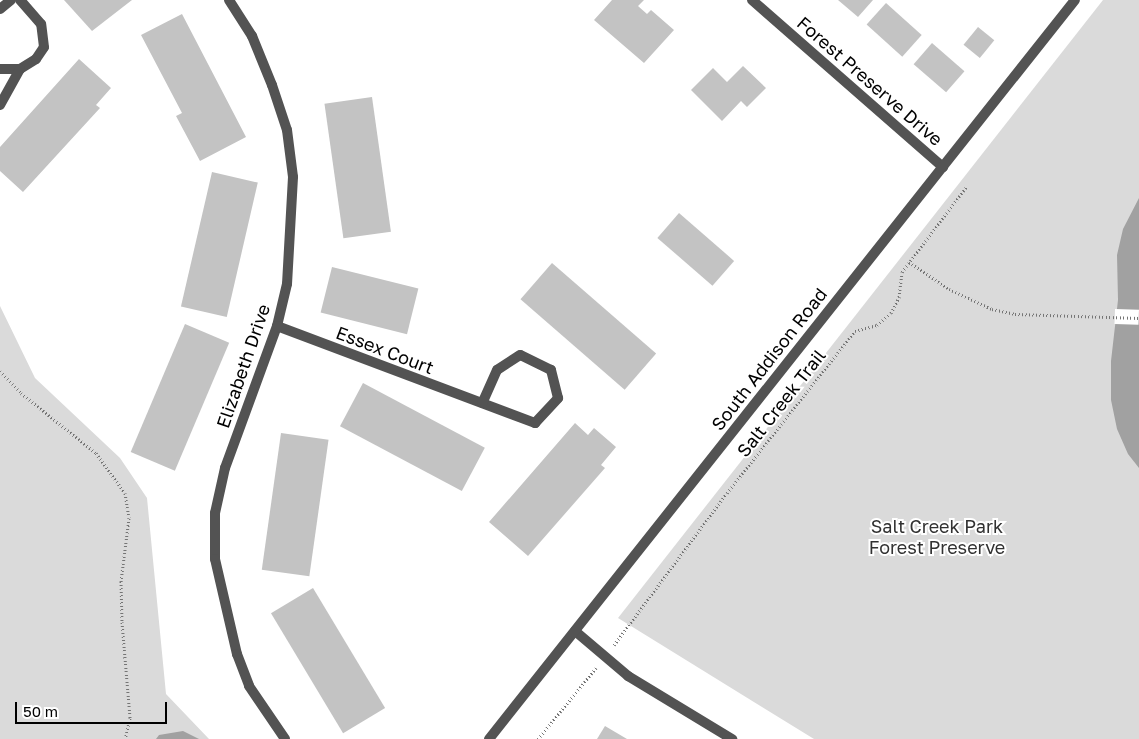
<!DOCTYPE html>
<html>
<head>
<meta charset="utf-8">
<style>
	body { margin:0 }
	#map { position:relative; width:1139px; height:739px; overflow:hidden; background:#fff; font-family:"Golos Text",sans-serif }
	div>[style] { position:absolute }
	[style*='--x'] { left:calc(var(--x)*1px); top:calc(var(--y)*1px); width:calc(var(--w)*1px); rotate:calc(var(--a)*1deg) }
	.green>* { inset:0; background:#dadada }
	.water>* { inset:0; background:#a1a1a1 }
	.pier>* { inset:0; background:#fff; transform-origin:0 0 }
	.building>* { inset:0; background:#c3c3c3; transform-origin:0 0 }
	.path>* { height:3px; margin-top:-1.5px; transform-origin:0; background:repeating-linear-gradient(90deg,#757575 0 1px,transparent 0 3.5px) }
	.service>* { height:10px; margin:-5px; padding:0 5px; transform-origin:5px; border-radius:5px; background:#535353 }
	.minor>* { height:10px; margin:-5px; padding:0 5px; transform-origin:5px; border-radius:5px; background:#535353 }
	.tertiary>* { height:10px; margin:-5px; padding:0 5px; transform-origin:5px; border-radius:5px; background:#535353 }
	span { translate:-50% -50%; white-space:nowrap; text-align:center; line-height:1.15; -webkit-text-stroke:4px #fff; paint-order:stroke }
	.street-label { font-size:18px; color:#000 }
	.park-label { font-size:18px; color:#313131 }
	.scale { position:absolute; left:15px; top:702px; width:152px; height:22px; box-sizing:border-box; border:2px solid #000; border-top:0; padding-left:6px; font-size:15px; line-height:18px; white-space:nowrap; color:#000; -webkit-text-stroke:4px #fff; paint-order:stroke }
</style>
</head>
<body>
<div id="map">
	<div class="green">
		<i style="clip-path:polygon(1103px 0,1139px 0,1139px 739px,814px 739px,618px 618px)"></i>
		<i style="clip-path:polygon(0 306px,35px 378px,120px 458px,147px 498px,166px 694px,209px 739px,0 739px)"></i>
	</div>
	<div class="water">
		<i style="clip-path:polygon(1139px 198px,1139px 468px,1128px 454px,1117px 429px,1111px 400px,1111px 361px,1118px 300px,1117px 255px,1123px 229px)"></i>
		<i style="clip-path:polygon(183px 731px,199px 739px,156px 739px,159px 735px)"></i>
	</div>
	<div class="pier">
		<i style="left:1115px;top:309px;width:24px;height:15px;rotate:2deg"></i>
	</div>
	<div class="building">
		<i style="clip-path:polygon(64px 0,132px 0,92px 31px)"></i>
		<i style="clip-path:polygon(612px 0,644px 0,638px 6px,647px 14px,651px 10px,674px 30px,644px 63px,594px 20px)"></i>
		<i style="clip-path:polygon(838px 0,873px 0,858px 17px)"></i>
		<i style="left:886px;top:3px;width:48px;height:29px;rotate:42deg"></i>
		<i style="clip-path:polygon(182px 14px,246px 137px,200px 161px,176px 116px,182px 113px,141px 35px)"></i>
		<i style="left:978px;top:27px;width:21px;height:23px;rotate:39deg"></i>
		<i style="left:932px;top:43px;width:43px;height:28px;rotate:41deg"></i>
		<i style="clip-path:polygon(79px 59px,111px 88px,96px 105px,100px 108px,23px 192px,0 171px,0 147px)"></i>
		<i style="clip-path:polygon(743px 66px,766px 88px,747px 107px,741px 101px,722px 121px,691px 90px,713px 68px,727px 82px)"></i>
		<i style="left:372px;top:97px;width:136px;height:48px;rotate:82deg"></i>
		<i style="left:212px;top:172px;width:47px;height:138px;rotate:13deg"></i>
		<i style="left:679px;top:213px;width:73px;height:33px;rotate:41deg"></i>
		<i style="left:552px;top:263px;width:138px;height:48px;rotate:41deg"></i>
		<i style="left:332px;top:267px;width:89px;height:47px;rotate:14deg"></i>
		<i style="left:185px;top:324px;width:48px;height:139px;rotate:23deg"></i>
		<i style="left:363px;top:383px;width:138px;height:49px;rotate:28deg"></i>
		<i style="clip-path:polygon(575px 423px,588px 435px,594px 428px,616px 447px,601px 465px,605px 468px,528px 556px,489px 522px)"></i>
		<i style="left:281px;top:433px;width:48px;height:138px;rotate:8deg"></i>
		<i style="left:313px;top:588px;width:140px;height:49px;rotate:59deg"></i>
		<i style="clip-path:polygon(605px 726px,627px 739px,597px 739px)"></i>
	</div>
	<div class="path">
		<i style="--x:909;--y:262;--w:48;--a:34"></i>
		<i style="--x:949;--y:289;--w:47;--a:24.9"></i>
		<i style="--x:992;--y:309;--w:24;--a:12"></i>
		<i style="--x:1015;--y:314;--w:124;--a:1.8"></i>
		<i style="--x:0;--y:371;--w:30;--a:46"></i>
		<i style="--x:21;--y:393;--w:96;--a:38.7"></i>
		<i style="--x:96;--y:453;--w:49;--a:54.1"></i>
		<i style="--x:125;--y:493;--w:25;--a:81"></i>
		<i style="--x:129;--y:518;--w:64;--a:97.2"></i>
		<i style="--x:121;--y:581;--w:41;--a:88.6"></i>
		<i style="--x:122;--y:622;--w:96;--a:85.2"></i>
		<i style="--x:130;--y:718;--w:22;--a:103"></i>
		<i style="--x:614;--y:645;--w:189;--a:-53.4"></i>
		<i style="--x:727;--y:493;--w:206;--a:-51.7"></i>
		<i style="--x:855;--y:331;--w:23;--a:-15"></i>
		<i style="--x:877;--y:325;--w:18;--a:-41"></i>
		<i style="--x:891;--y:313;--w:18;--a:-63"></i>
		<i style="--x:899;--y:297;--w:25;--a:-83"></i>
		<i style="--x:902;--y:272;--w:108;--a:-52.9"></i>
		<i style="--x:538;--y:739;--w:92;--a:-50.8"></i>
	</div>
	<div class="service">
		<i style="--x:575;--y:631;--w:70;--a:40.3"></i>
		<i style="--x:628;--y:676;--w:122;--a:31.2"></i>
	</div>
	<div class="minor">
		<i style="--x:229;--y:0;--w:43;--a:57.4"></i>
		<i style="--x:252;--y:36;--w:53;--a:67.8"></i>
		<i style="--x:272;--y:85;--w:47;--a:71.6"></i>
		<i style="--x:287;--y:130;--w:47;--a:82.7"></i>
		<i style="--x:293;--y:177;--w:107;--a:93.2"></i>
		<i style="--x:287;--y:284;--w:43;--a:103.4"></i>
		<i style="--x:277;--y:326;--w:151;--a:110.1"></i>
		<i style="--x:225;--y:468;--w:46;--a:102.5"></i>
		<i style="--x:215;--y:513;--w:46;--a:90"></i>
		<i style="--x:215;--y:559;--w:98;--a:77"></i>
		<i style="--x:237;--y:654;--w:34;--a:69"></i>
		<i style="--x:249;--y:686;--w:64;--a:55.8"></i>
		<i style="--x:752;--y:0;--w:254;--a:41.2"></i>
		<i style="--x:0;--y:9;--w:14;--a:-39"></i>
		<i style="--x:0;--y:69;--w:20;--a:0"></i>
		<i style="--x:20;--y:69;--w:19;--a:-32"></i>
		<i style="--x:36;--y:59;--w:14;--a:-56"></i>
		<i style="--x:44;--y:47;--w:23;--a:-97"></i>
		<i style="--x:41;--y:24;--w:32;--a:-131"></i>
		<i style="--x:0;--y:105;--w:41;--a:-60.9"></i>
		<i style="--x:277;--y:326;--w:276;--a:20.6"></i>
		<i style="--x:535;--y:423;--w:34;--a:-47"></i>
		<i style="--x:558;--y:398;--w:29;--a:-104"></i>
		<i style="--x:551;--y:370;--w:34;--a:-154"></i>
		<i style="--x:520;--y:355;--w:27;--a:147"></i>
		<i style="--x:497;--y:370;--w:36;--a:114"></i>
	</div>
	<div class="tertiary">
		<i style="--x:489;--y:739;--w:943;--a:-51.59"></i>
	</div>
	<div class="street-label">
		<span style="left:870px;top:81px;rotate:41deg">Forest Preserve Drive</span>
		<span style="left:385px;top:350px;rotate:21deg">Essex Court</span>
		<span style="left:769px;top:359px;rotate:-52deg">South Addison Road</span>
		<span style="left:243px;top:366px;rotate:-71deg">Elizabeth Drive</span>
		<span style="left:781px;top:403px;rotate:-52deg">Salt Creek Trail</span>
	</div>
	<div class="park-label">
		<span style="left:937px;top:537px">Salt Creek Park<br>Forest Preserve</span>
	</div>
	<div class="scale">50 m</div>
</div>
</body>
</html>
